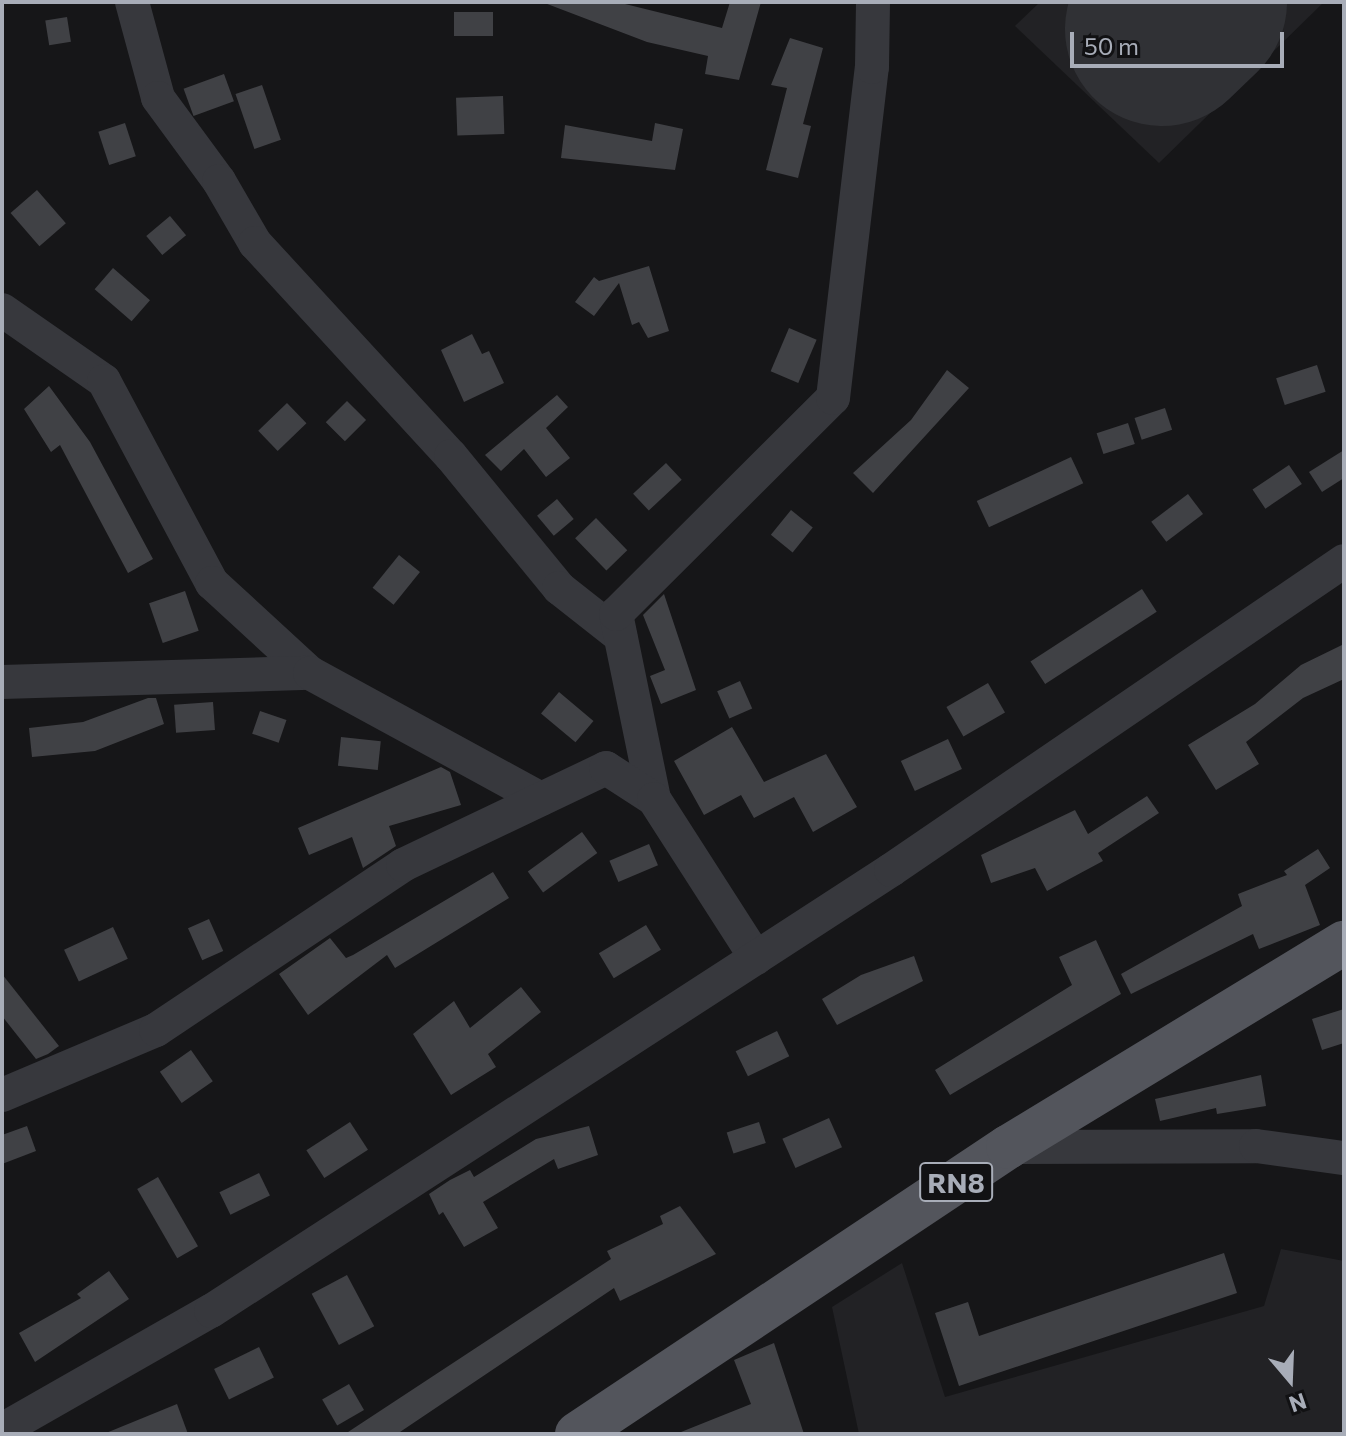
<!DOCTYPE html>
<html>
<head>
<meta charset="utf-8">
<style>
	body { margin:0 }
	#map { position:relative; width:1346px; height:1436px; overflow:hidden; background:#161618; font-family:Commissioner,sans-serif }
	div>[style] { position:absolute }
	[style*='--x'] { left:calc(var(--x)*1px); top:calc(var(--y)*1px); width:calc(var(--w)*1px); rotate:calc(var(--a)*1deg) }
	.built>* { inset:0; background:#222225 }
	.runway>* { height:194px; margin:-97px; padding:0 97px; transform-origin:97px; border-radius:97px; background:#303135 }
	.building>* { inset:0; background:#404145; transform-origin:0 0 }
	.minor>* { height:34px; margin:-17px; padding:0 17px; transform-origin:17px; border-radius:17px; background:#37383d }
	.major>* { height:44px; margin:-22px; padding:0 22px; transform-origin:22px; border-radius:22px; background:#53555c }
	span { translate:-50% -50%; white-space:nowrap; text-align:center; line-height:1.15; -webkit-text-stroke:6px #111113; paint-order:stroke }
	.shield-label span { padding:2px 6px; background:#111113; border:2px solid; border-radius:6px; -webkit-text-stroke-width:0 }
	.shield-label { font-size:28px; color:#a8adb8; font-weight:700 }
	.frame { position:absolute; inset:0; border:4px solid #a8adb8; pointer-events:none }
	.north { position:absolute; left:1250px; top:1340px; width:80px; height:80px; -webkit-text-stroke:6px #111113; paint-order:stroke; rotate:161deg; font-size:22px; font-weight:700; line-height:32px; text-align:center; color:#a8adb8 }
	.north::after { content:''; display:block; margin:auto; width:28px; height:36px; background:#a8adb8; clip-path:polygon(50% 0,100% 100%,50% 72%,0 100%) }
	.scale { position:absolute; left:1070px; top:32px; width:214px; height:36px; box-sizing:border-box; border:4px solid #a8adb8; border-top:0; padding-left:10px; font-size:24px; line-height:28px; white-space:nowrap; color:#a8adb8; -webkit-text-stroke:6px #111113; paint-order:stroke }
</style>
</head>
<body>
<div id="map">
	<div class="built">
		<i style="clip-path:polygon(1040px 2px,1324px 2px,1159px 163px,1015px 26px)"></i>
		<i style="clip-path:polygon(1281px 1249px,1344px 1261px,1344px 1434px,859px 1434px,832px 1307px,902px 1263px,945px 1397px,1264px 1306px)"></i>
	</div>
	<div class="runway">
		<i style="--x:1162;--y:29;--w:39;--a:-44"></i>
	</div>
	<div class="building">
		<i style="clip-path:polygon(542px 2px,617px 2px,722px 28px,730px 2px,761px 2px,739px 80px,705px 74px,708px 56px,647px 42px)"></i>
		<i style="left:454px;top:12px;width:39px;height:24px"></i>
		<i style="left:67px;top:17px;width:25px;height:22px;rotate:81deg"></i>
		<i style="clip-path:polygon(790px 38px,823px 48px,803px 124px,811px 126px,798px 178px,766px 170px,787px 88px,771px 85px)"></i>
		<i style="left:224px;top:74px;width:29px;height:43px;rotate:70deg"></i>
		<i style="left:262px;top:85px;width:58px;height:28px;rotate:71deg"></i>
		<i style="left:503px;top:96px;width:38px;height:47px;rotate:88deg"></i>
		<i style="left:125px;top:123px;width:35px;height:28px;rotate:72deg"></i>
		<i style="clip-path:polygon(655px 123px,683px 129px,675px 170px,561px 158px,565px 125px,652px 141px)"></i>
		<i style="left:37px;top:190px;width:44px;height:35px;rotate:49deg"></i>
		<i style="left:170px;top:216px;width:25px;height:31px;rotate:50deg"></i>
		<i style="clip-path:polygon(649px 266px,669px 331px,648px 338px,639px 322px,632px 325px,619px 283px,594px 316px,575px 302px,594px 277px,599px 281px)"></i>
		<i style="left:113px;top:268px;width:49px;height:28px;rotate:41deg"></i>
		<i style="left:789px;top:328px;width:30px;height:47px;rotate:23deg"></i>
		<i style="clip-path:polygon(472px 334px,482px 354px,489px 351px,504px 383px,464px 402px,441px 350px)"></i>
		<i style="left:1317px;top:365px;width:28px;height:43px;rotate:72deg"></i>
		<i style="clip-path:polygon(947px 370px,969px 388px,873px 493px,853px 473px,911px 420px)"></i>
		<i style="clip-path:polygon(49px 386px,90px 442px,153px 559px,128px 573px,60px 445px,51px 452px,24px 409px)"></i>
		<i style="clip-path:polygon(557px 395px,568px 407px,546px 428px,570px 458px,546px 477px,524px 449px,501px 471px,485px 455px)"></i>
		<i style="left:347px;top:401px;width:27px;height:30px;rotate:45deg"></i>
		<i style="left:287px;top:403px;width:28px;height:40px;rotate:46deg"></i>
		<i style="left:1165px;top:408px;width:23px;height:32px;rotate:72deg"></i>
		<i style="left:1128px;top:423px;width:22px;height:33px;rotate:72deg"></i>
		<i style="clip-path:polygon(1344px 450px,1344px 478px,1322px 492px,1309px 472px)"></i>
		<i style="left:1071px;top:457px;width:29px;height:104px;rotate:65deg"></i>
		<i style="left:666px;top:463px;width:23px;height:45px;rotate:47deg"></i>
		<i style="left:1289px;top:465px;width:23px;height:44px;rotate:56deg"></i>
		<i style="left:1188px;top:494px;width:25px;height:46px;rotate:53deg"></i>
		<i style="left:557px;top:499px;width:26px;height:26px;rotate:50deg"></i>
		<i style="left:791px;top:510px;width:28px;height:32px;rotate:39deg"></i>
		<i style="left:596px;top:518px;width:45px;height:29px;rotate:46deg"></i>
		<i style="left:399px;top:555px;width:27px;height:42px;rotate:39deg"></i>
		<i style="left:1142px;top:589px;width:27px;height:133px;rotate:57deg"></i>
		<i style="left:185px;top:591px;width:42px;height:38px;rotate:71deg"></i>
		<i style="clip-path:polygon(664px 594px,696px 690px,661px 704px,650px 676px,665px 670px,643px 615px)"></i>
		<i style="clip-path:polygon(1344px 644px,1344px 679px,1303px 698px,1246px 742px,1259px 764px,1216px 790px,1188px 745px,1255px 704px,1301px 665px)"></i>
		<i style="left:740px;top:681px;width:30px;height:25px;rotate:66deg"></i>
		<i style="left:988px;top:683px;width:34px;height:48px;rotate:60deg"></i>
		<i style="left:559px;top:692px;width:45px;height:28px;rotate:40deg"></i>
		<i style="clip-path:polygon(148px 698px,156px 698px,164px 724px,95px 751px,32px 757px,29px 728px,83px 722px)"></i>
		<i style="left:213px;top:702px;width:28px;height:39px;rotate:86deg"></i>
		<i style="left:260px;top:711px;width:28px;height:24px;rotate:19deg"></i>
		<i style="clip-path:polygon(732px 727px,764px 782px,826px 754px,857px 807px,813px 832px,794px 797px,754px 818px,741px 795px,704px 815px,674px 761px)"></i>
		<i style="left:341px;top:737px;width:40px;height:29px;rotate:6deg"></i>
		<i style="left:948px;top:739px;width:33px;height:52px;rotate:65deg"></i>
		<i style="clip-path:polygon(441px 767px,450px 772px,461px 805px,389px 826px,396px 846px,363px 868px,352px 837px,309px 855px,298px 828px)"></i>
		<i style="clip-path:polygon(1147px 796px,1159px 813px,1098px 853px,1103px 861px,1047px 891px,1035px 868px,991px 883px,981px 855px,1075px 810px,1088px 834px)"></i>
		<i style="left:582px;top:832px;width:26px;height:67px;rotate:54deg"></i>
		<i style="left:649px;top:844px;width:23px;height:43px;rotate:67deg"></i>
		<i style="clip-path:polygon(1318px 849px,1330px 868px,1305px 885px,1320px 925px,1259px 949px,1253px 934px,1131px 994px,1121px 974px,1242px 906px,1238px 894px,1287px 875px,1284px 871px)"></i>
		<i style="clip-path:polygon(493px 872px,509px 898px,395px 968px,387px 955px,308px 1015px,279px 974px,330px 938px,346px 958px,353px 955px)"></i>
		<i style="left:209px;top:919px;width:35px;height:23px;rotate:66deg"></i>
		<i style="left:646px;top:925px;width:29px;height:55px;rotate:59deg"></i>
		<i style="left:113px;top:927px;width:35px;height:54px;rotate:65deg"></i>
		<i style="clip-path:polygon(1096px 940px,1121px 994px,950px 1095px,935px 1070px,1072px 985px,1059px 957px)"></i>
		<i style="clip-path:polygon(914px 956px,923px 981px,837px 1025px,822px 999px,861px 975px)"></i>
		<i style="clip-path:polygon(2px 974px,59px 1046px,48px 1054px,36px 1059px,2px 1016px)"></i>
		<i style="clip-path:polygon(521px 987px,541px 1012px,488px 1054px,496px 1067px,451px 1095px,413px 1034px,454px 1001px,470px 1028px)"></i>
		<i style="clip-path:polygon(1344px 1009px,1344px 1043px,1322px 1050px,1312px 1019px)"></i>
		<i style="left:777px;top:1031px;width:28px;height:46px;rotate:64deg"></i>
		<i style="left:191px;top:1050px;width:38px;height:38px;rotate:55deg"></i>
		<i style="clip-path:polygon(1261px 1075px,1266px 1106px,1217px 1114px,1216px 1108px,1160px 1121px,1155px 1099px)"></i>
		<i style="left:829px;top:1118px;width:32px;height:51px;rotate:66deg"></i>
		<i style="left:350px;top:1122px;width:33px;height:52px;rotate:57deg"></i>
		<i style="left:759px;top:1122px;width:22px;height:34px;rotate:72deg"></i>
		<i style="clip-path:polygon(27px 1126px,36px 1151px,2px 1164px,2px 1135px)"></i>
		<i style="clip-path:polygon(589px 1126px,598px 1155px,558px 1169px,554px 1159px,483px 1202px,498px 1228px,464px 1247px,443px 1212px,439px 1215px,429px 1194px,450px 1180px,470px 1170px,474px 1177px,536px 1139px)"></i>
		<i style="left:259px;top:1173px;width:25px;height:44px;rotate:64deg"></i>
		<i style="left:158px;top:1177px;width:80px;height:24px;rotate:60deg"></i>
		<i style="clip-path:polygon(680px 1206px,716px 1254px,620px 1301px,614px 1288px,397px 1434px,345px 1434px,611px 1259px,607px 1251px,663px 1224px,660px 1216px)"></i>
		<i style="clip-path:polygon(1224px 1253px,1237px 1293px,959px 1386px,935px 1313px,968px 1302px,979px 1336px)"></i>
		<i style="clip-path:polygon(109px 1271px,129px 1299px,35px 1362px,19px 1333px,81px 1298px,77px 1294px)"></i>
		<i style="left:347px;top:1275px;width:58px;height:40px;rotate:62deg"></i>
		<i style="clip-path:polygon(774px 1343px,804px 1434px,676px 1434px,751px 1404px,734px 1360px)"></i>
		<i style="left:259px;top:1347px;width:34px;height:50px;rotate:64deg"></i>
		<i style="left:349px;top:1384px;width:30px;height:31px;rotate:60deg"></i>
		<i style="clip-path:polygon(177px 1404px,188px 1434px,106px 1434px,106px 1433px)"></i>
	</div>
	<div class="minor">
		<i style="--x:132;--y:2;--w:99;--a:74.8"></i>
		<i style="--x:158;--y:98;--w:103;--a:53.7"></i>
		<i style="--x:219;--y:181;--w:72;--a:59.9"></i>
		<i style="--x:255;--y:243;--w:289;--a:47.4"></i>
		<i style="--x:451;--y:456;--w:171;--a:50.7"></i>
		<i style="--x:559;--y:588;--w:78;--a:38.2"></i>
		<i style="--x:2;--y:310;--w:124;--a:34.8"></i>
		<i style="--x:104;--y:381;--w:229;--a:61.9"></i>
		<i style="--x:212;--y:583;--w:133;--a:42.6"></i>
		<i style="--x:2;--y:682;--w:308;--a:-1.7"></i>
		<i style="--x:310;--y:673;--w:263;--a:28.6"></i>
		<i style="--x:654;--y:799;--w:189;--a:-101.6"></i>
		<i style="--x:616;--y:614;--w:306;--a:-44.9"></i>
		<i style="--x:833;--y:398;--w:333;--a:-83.3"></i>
		<i style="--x:872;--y:67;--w:65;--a:-89.1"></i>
		<i style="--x:2;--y:1095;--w:167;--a:-22.9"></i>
		<i style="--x:156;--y:1030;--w:297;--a:-33.7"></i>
		<i style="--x:403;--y:865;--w:225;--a:-25.5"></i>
		<i style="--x:606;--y:768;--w:57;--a:32.9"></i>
		<i style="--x:654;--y:799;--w:189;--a:57.3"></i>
		<i style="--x:1008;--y:1147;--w:248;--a:-0.2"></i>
		<i style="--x:1256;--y:1146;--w:89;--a:7.8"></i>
		<i style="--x:2;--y:1430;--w:241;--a:-29.7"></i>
		<i style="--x:211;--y:1311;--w:810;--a:-32.96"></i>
		<i style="--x:891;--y:870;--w:548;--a:-34.3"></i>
	</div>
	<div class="major">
		<i style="--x:577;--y:1434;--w:518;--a:-33.66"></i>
		<i style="--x:1008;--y:1147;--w:393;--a:-31.3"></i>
	</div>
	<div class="shield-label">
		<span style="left:956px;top:1182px">RN8</span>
	</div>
	<div class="frame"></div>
	<div class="north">N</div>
	<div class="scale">50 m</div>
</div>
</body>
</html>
